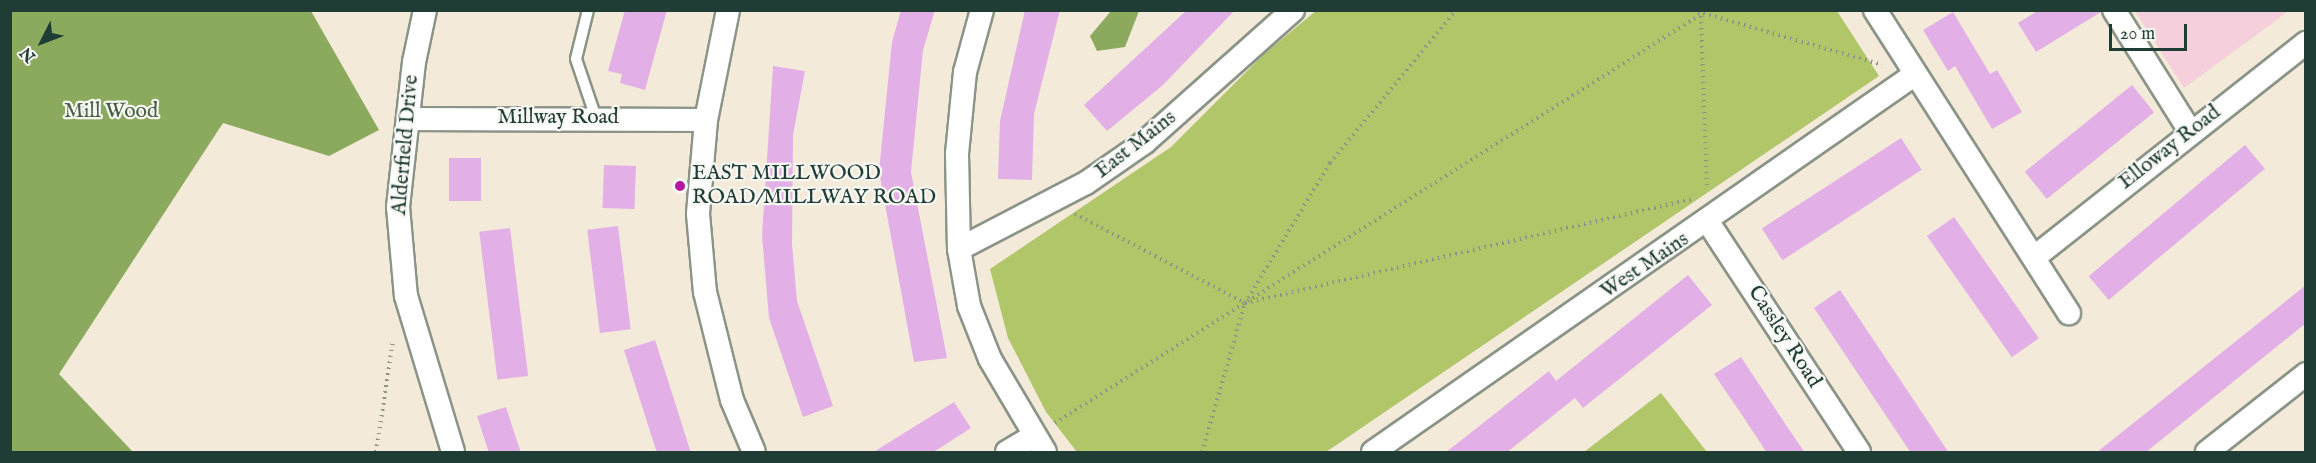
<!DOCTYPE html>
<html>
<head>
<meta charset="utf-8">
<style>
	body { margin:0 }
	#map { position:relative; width:2316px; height:463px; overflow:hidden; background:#f4eada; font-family:"IM FELL English",serif }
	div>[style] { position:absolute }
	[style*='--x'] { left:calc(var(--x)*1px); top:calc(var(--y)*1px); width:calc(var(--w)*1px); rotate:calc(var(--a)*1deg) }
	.built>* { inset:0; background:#f5cfdb }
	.green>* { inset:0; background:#b1c569 }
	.forest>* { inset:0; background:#8caa5d }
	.building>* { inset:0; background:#e2b0e6; transform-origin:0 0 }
	.path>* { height:4px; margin-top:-2px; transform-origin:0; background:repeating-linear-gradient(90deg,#8a9487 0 1.5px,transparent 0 6px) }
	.roads { filter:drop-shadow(2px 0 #8a9487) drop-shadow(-2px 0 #8a9487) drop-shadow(0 2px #8a9487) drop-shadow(0 -2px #8a9487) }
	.lane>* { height:10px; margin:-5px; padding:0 5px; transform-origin:5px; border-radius:5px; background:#fff }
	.street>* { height:22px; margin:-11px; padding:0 11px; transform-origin:11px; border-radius:11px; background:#fff }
	.dots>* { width:16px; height:16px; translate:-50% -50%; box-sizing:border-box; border:3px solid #f6f6f2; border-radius:50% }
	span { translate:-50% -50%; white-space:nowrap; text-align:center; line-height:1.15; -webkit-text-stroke:4.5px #f6f6f2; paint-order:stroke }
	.park-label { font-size:21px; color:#445f41 }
	.street-label { font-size:21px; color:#1f3d34 }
	.poi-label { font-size:21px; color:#1f3d34 }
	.left { translate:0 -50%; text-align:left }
	.frame { position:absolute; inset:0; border:12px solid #1f3d34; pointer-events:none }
	.north { position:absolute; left:12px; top:12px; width:60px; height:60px; -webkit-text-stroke:4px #f6f6f2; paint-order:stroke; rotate:228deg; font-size:16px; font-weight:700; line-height:24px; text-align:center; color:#1f3d34 }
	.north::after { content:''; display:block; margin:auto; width:21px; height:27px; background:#1f3d34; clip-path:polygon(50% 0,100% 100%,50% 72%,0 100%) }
	.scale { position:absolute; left:2109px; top:24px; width:78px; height:27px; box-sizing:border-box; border:3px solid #1f3d34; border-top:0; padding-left:8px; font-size:18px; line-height:21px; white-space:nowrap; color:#1f3d34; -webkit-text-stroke:4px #f6f6f2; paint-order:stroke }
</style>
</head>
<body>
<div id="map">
	<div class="built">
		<i style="clip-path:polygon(2135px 11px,2289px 11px,2184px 88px)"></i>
	</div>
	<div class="green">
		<i style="clip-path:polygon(1317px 10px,1837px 11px,1879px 76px,1326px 452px,1077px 452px,1046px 412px,1008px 338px,990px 269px,1171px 147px,1264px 54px)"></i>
		<i style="clip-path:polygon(1661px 393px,1707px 452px,1584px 452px)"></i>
	</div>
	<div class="forest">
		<i style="clip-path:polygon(10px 11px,311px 11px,379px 130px,329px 156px,223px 123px,59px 374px,133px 452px,11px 452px)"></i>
		<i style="clip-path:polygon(1111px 11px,1139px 11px,1125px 47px,1097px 51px,1090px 36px)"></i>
	</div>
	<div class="building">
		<i style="clip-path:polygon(625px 10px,667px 10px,645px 90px,620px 83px,622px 74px,608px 71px)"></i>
		<i style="clip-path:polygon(901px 10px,935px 10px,923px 50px,911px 172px,947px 358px,914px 362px,879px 171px,892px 42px)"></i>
		<i style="clip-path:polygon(1025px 10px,1060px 10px,1034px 114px,1032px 180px,998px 179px,1000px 121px)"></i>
		<i style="clip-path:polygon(1187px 10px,1235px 10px,1163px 85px,1107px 131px,1084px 105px)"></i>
		<i style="clip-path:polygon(2039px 10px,2101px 10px,2101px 12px,2036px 52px,2018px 23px)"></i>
		<i style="clip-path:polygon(1953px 12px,1990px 74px,1997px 70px,2022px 112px,1992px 129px,1955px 66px,1948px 71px,1923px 30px)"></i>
		<i style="clip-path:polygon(773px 66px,805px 71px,793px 135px,792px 244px,797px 301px,833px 406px,803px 417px,769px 318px,762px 236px)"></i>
		<i style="left:2132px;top:85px;width:35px;height:138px;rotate:51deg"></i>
		<i style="left:1901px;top:138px;width:38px;height:166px;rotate:57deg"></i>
		<i style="left:2245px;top:145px;width:31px;height:204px;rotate:50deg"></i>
		<i style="left:449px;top:158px;width:32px;height:43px"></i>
		<i style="left:604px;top:165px;width:32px;height:43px;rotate:2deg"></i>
		<i style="left:1954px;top:217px;width:148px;height:33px;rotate:55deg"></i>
		<i style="left:618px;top:226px;width:104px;height:31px;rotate:83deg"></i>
		<i style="left:510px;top:228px;width:149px;height:31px;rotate:83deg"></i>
		<i style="clip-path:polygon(1688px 275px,1712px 305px,1583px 408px,1575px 398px,1506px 453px,1445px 453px,1549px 371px,1556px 381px)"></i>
		<i style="clip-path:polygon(2306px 285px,2306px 323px,2145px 453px,2096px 453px)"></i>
		<i style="clip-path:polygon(1840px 290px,1899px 378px,1949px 453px,1911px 453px,1814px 308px)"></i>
		<i style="clip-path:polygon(655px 340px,671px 390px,691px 453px,657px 453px,624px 350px)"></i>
		<i style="clip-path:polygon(1741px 357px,1784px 422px,1805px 453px,1767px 453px,1744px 418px,1714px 374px)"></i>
		<i style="clip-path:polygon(954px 402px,971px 428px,932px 453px,872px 453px)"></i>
		<i style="clip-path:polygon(506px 407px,521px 453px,489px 453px,477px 416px)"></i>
	</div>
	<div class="path">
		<i style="--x:1692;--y:10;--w:198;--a:16.1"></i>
		<i style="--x:1701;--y:10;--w:180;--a:88.1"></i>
		<i style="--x:1075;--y:214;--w:192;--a:27.6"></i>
		<i style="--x:1245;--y:303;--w:458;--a:-13.1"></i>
		<i style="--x:1055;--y:423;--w:763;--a:-32.32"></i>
		<i style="--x:376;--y:452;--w:112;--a:-81.3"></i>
		<i style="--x:1202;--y:452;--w:155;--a:-73.9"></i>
		<i style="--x:1245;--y:303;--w:164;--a:-58.7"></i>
		<i style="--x:1330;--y:163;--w:198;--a:-50.5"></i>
	</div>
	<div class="roads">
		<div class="lane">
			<i style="--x:588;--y:10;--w:50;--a:103.8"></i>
			<i style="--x:576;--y:59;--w:62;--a:71.3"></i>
		</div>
		<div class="street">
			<i style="--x:425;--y:10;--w:53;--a:101.9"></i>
			<i style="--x:414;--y:62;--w:146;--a:96.3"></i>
			<i style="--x:398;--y:207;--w:89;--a:84.9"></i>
			<i style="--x:406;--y:296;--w:163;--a:73.2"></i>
			<i style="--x:728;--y:10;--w:112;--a:101.3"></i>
			<i style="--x:706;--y:120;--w:94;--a:94.9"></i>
			<i style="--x:698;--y:214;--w:78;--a:84.9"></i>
			<i style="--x:705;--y:292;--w:111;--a:76"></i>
			<i style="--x:732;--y:400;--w:56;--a:67.1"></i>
			<i style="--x:982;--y:10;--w:64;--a:105.3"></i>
			<i style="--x:965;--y:72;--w:82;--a:95.6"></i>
			<i style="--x:957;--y:154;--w:95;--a:88.8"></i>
			<i style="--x:959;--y:249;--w:58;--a:80"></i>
			<i style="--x:969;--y:306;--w:57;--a:68.4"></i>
			<i style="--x:990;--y:359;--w:108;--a:59.4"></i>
			<i style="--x:1875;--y:10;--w:360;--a:57.4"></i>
			<i style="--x:2114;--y:10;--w:143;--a:57.9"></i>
			<i style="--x:410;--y:119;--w:296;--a:0.2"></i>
			<i style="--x:1708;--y:222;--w:275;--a:56.7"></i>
			<i style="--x:959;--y:249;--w:143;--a:-27.5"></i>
			<i style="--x:1086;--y:183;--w:72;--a:-34.8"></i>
			<i style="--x:1145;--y:142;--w:198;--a:-41.7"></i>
			<i style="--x:2036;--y:256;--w:344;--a:-38.3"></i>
			<i style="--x:1007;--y:452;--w:29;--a:-31"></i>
			<i style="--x:1373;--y:452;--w:659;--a:-34.87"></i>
			<i style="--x:2207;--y:452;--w:126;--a:-38.2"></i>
		</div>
	</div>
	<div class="dots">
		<i style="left:680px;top:186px;background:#b5179e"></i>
	</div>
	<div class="park-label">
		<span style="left:111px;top:112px">Mill Wood</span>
	</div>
	<div class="street-label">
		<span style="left:558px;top:118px">Millway Road</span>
		<span style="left:406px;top:145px;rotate:-85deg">Alderfield Drive</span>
		<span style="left:1136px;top:145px;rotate:-38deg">East Mains</span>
		<span style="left:2170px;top:148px;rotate:-38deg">Elloway Road</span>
		<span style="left:1645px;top:266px;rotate:-34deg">West Mains</span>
		<span style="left:1784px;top:337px;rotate:57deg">Cassley Road</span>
	</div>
	<div class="poi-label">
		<span class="left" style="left:692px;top:186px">EAST MILLWOOD<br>ROAD/MILLWAY ROAD</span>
	</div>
	<div class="frame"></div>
	<div class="north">N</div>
	<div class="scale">20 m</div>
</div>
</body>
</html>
